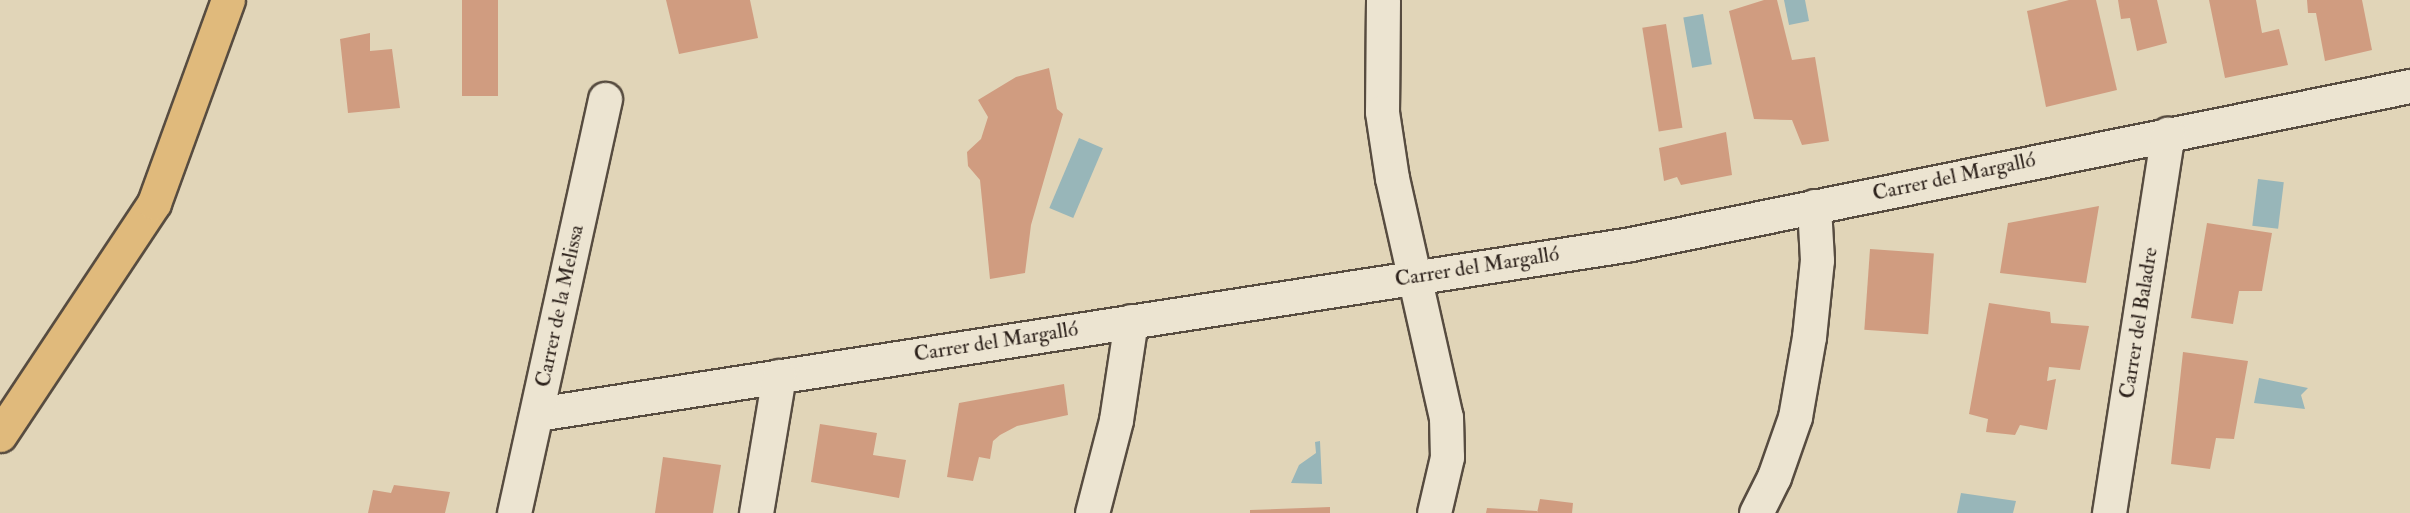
<!DOCTYPE html>
<html>
<head>
<meta charset="utf-8">
<style>
	body { margin:0 }
	#map { position:relative; width:2410px; height:513px; overflow:hidden; background:#e1d5b8; font-family:"IM FELL Double Pica",serif }
	div>[style] { position:absolute }
	[style*='--x'] { left:calc(var(--x)*1px); top:calc(var(--y)*1px); width:calc(var(--w)*1px); rotate:calc(var(--a)*1deg) }
	.water>* { inset:0; background:#98b6b9; transform-origin:0 0 }
	.building>* { inset:0; background:#d09c80; transform-origin:0 0 }
	.roads { filter:drop-shadow(2px 0 #574c40) drop-shadow(-2px 0 #574c40) drop-shadow(0 2px #574c40) drop-shadow(0 -2px #574c40) }
	.minor>* { height:33px; margin:-16.5px; padding:0 16.5px; transform-origin:16.5px; border-radius:16.5px; background:#ece4d1 }
	.major>* { height:33px; margin:-16.5px; padding:0 16.5px; transform-origin:16.5px; border-radius:16.5px; background:#e0ba7c }
	span { translate:-50% -50%; white-space:nowrap; text-align:center; line-height:1.15; -webkit-text-stroke:4.5px #ece4d1; paint-order:stroke }
	.street-label { font-size:21px; color:#291e18 }
</style>
</head>
<body>
<div id="map">
	<div class="water">
		<i style="clip-path:polygon(1784px 0,1805px 0,1809px 21px,1789px 25px)"></i>
		<i style="left:1703px;top:14px;width:51px;height:20px;rotate:80deg"></i>
		<i style="left:1079px;top:138px;width:26px;height:76px;rotate:23deg"></i>
		<i style="left:2258px;top:179px;width:26px;height:47px;rotate:7deg"></i>
		<i style="clip-path:polygon(2259px 378px,2308px 388px,2301px 395px,2305px 409px,2254px 403px)"></i>
		<i style="clip-path:polygon(1320px 441px,1322px 484px,1291px 483px,1299px 465px,1316px 453px,1315px 442px)"></i>
		<i style="clip-path:polygon(1961px 493px,2016px 501px,2013px 513px,1957px 513px)"></i>
	</div>
	<div class="building">
		<i style="left:462px;top:0;width:36px;height:96px"></i>
		<i style="clip-path:polygon(666px 0,750px 0,758px 38px,679px 54px)"></i>
		<i style="clip-path:polygon(1764px 0,1777px 0,1792px 60px,1815px 57px,1829px 141px,1802px 145px,1792px 120px,1754px 119px,1729px 11px)"></i>
		<i style="clip-path:polygon(2069px 0,2096px 0,2117px 90px,2046px 107px,2027px 11px)"></i>
		<i style="clip-path:polygon(2118px 0,2157px 0,2167px 43px,2137px 51px,2130px 18px,2121px 19px)"></i>
		<i style="clip-path:polygon(2209px 0,2256px 0,2262px 33px,2279px 29px,2288px 65px,2225px 78px)"></i>
		<i style="clip-path:polygon(2307px 0,2362px 0,2372px 50px,2325px 61px,2316px 13px,2308px 13px)"></i>
		<i style="left:1666px;top:24px;width:105px;height:24px;rotate:81deg"></i>
		<i style="clip-path:polygon(370px 33px,370px 51px,392px 49px,400px 108px,348px 113px,340px 39px)"></i>
		<i style="clip-path:polygon(1049px 68px,1057px 109px,1063px 114px,1031px 225px,1025px 273px,990px 279px,980px 180px,968px 166px,967px 152px,981px 139px,988px 117px,978px 100px,1016px 77px)"></i>
		<i style="clip-path:polygon(1726px 132px,1732px 175px,1681px 185px,1677px 177px,1664px 181px,1659px 148px)"></i>
		<i style="clip-path:polygon(2099px 206px,2086px 283px,2000px 273px,2008px 223px)"></i>
		<i style="clip-path:polygon(2207px 223px,2272px 233px,2262px 291px,2239px 291px,2233px 324px,2191px 318px)"></i>
		<i style="left:1870px;top:249px;width:64px;height:81px;rotate:4deg"></i>
		<i style="clip-path:polygon(1989px 303px,2050px 312px,2051px 323px,2089px 326px,2080px 370px,2049px 367px,2047px 381px,2056px 379px,2047px 430px,2020px 425px,2015px 435px,1986px 432px,1988px 419px,1969px 414px)"></i>
		<i style="clip-path:polygon(2183px 352px,2248px 361px,2234px 439px,2216px 438px,2210px 469px,2171px 464px)"></i>
		<i style="clip-path:polygon(1064px 384px,1068px 415px,1017px 426px,1000px 435px,993px 441px,990px 459px,979px 457px,973px 481px,947px 477px,959px 403px)"></i>
		<i style="clip-path:polygon(820px 424px,877px 433px,873px 455px,906px 460px,899px 498px,811px 482px)"></i>
		<i style="clip-path:polygon(663px 457px,721px 465px,713px 513px,655px 513px)"></i>
		<i style="clip-path:polygon(394px 485px,450px 492px,445px 513px,368px 513px,373px 490px,391px 493px)"></i>
		<i style="clip-path:polygon(1540px 499px,1573px 503px,1572px 513px,1537px 513px)"></i>
		<i style="clip-path:polygon(1330px 507px,1330px 513px,1250px 513px,1250px 510px)"></i>
		<i style="clip-path:polygon(1487px 508px,1537px 511px,1537px 513px,1486px 513px)"></i>
	</div>
	<div class="roads">
		<div class="minor">
			<i style="--x:1383;--y:0;--w:112;--a:90.5"></i>
			<i style="--x:1382;--y:112;--w:67;--a:81.4"></i>
			<i style="--x:1392;--y:178;--w:245;--a:77.3"></i>
			<i style="--x:1446;--y:417;--w:40;--a:88.6"></i>
			<i style="--x:1447;--y:457;--w:57;--a:103.1"></i>
			<i style="--x:537;--y:414;--w:1107;--a:-8.83"></i>
			<i style="--x:1631;--y:244;--w:795;--a:-11.47"></i>
			<i style="--x:514;--y:513;--w:424;--a:-77.6"></i>
			<i style="--x:756;--y:513;--w:139;--a:-80.5"></i>
			<i style="--x:1092;--y:513;--w:96;--a:-75.5"></i>
			<i style="--x:1116;--y:420;--w:100;--a:-81.4"></i>
			<i style="--x:1756;--y:513;--w:40;--a:-63.4"></i>
			<i style="--x:1774;--y:477;--w:64;--a:-70.7"></i>
			<i style="--x:1795;--y:417;--w:81;--a:-80.1"></i>
			<i style="--x:1809;--y:337;--w:77;--a:-84.1"></i>
			<i style="--x:1817;--y:260;--w:54;--a:-93.2"></i>
			<i style="--x:2109;--y:513;--w:384;--a:-81.2"></i>
		</div>
		<div class="major">
			<i style="--x:0;--y:435;--w:278;--a:-56.4"></i>
			<i style="--x:154;--y:203;--w:216;--a:-70"></i>
		</div>
	</div>
	<div class="street-label">
		<span style="left:1954px;top:177px;rotate:-12deg">Carrer del Margalló</span>
		<span style="left:1477px;top:267px;rotate:-9deg">Carrer del Margalló</span>
		<span style="left:560px;top:306px;rotate:-78deg">Carrer de la Melissa</span>
		<span style="left:2139px;top:323px;rotate:-81deg">Carrer del Baladre</span>
		<span style="left:996px;top:342px;rotate:-9deg">Carrer del Margalló</span>
	</div>
</div>
</body>
</html>
